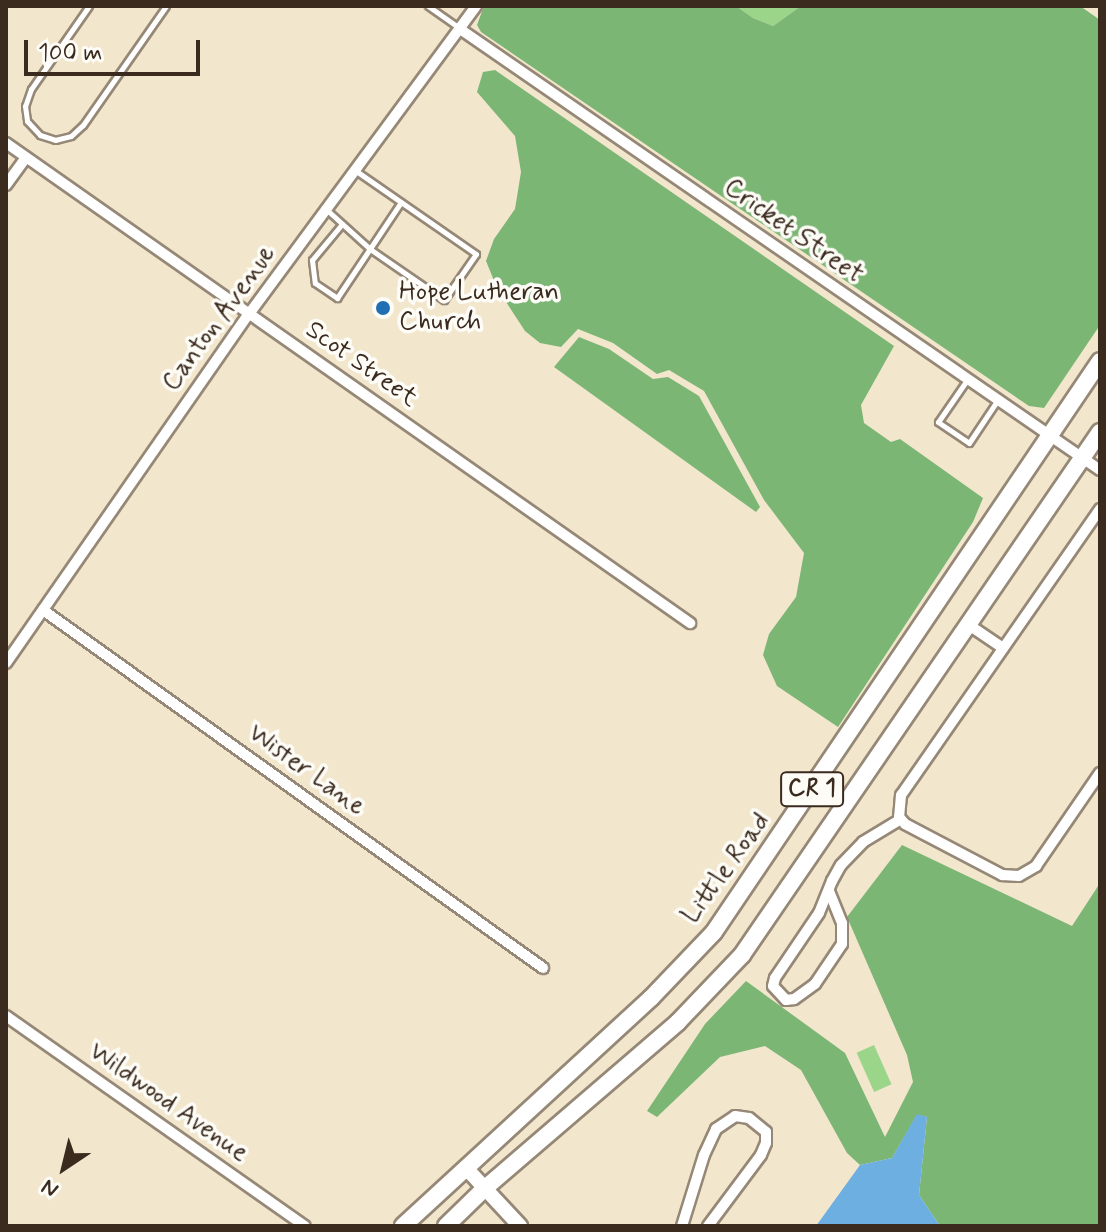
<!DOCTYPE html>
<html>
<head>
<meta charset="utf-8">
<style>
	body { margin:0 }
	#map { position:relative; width:1106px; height:1232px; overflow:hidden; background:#f2e6cd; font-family:Mynerve,sans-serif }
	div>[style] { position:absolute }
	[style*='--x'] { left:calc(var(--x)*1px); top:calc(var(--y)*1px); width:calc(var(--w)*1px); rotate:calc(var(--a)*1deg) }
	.green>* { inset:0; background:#9bd589; transform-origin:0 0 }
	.forest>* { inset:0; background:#7cb675 }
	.water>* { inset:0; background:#6dafe1 }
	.roads { filter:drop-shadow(2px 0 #968876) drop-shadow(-2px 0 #968876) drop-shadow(0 2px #968876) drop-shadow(0 -2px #968876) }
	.lane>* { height:5px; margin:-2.5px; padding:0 2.5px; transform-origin:2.5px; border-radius:2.5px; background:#fff }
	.street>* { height:10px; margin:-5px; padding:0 5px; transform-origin:5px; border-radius:5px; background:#fff }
	.secondary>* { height:14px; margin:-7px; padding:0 7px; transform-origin:7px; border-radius:7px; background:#fff }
	.primary>* { height:16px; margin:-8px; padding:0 8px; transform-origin:8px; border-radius:8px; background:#fff }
	.dots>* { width:22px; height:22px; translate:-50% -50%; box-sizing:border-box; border:4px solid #fdfcf7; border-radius:50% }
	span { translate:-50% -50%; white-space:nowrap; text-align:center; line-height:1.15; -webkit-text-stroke:7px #fdfcf7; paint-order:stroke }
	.shield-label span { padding:2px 6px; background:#fdfcf7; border:2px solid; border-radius:6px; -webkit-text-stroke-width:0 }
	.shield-label { font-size:24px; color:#3b2a1e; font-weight:700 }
	.street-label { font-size:26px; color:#3b2a1e }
	.poi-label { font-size:26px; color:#3b2a1e }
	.left { translate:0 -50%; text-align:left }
	.frame { position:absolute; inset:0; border:8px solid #3b2a1e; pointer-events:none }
	.north { position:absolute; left:24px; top:1128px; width:80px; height:80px; -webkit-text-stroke:6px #fdfcf7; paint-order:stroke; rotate:215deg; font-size:22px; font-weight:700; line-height:32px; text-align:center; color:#3b2a1e }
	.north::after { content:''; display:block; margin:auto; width:28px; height:36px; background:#3b2a1e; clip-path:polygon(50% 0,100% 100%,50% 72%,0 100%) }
	.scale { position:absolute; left:24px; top:40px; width:176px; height:36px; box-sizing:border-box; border:4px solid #3b2a1e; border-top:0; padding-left:10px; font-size:24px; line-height:28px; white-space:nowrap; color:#3b2a1e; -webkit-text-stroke:6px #fdfcf7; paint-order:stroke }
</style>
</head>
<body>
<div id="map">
	<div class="green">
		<i style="clip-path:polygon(736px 6px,801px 6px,773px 26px,753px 18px)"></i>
		<i style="left:874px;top:1045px;width:43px;height:19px;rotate:66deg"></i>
	</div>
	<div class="forest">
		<i style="clip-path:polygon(484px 6px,736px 6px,753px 18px,773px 26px,801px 6px,1080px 6px,1100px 20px,1100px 325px,1044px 408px,1029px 406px,481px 32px,477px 25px)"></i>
		<i style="clip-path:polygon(495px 70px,894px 346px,861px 405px,864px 423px,891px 442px,900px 439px,983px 498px,973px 522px,838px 727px,777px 686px,763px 655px,769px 634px,796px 597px,804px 553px,764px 500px,704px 391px,669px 370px,657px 374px,613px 343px,578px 329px,561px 347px,540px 343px,525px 331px,497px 288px,486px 261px,494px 239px,515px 209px,521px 172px,515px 136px,477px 92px,483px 72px)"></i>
		<i style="clip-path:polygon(579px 337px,609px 349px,653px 379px,668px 377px,699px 396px,760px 507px,756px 512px,554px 367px)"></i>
		<i style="clip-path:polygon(902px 845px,1072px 926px,1100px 883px,1100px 1226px,940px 1226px,919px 1195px,927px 1117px,917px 1115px,892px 1158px,860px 1165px,847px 1153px,801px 1070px,765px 1046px,720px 1057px,657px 1117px,647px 1111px,705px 1024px,746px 981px,845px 1053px,885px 1137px,913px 1082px,907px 1055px,847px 917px)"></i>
	</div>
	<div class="water">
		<i style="clip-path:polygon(917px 1114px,927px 1117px,919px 1195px,940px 1226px,816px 1226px,860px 1165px,892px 1158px)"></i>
	</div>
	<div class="roads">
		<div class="lane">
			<i style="--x:89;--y:6;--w:101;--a:124.9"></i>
			<i style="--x:31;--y:89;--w:18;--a:109"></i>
			<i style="--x:25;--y:106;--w:15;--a:82"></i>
			<i style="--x:27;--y:121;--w:19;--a:47"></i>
			<i style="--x:40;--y:135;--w:16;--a:18"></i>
			<i style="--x:55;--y:140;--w:16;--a:-14"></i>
			<i style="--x:71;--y:136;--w:16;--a:-43"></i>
			<i style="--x:83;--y:125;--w:145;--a:-55.1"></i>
			<i style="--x:428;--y:6;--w:39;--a:35"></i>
			<i style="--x:327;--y:210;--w:58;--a:42.2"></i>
			<i style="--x:370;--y:249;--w:90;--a:34.6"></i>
			<i style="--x:444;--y:300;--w:56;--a:-55.2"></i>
			<i style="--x:476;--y:254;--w:146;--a:-145.3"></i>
			<i style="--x:342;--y:224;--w:47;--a:129.8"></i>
			<i style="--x:312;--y:260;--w:23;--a:83"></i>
			<i style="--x:315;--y:283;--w:27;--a:34"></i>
			<i style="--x:337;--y:298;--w:115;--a:-56.3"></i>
			<i style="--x:967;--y:380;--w:51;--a:124.6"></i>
			<i style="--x:938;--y:422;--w:37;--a:34"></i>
			<i style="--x:969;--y:443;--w:50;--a:-56.3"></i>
		</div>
		<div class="street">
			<i style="--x:460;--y:29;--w:777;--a:34.57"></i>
			<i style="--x:6;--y:143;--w:836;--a:35.06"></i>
			<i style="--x:6;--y:185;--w:34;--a:-54"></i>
			<i style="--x:1100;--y:509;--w:348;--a:124.8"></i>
			<i style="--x:901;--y:795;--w:22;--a:95"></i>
			<i style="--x:899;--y:817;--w:9;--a:49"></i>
			<i style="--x:905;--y:824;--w:110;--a:27.7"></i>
			<i style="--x:1002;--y:875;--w:17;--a:3"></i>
			<i style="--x:1019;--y:876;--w:20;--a:-30"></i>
			<i style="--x:1036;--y:866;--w:113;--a:-55.5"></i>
			<i style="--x:43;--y:610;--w:615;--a:35.6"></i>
			<i style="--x:969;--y:625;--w:41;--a:34.1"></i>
			<i style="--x:6;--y:663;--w:425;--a:-55.2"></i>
			<i style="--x:249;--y:314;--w:383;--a:-53.6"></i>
			<i style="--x:829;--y:891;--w:35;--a:68"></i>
			<i style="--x:842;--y:923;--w:21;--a:90"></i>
			<i style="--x:842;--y:944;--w:48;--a:124"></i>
			<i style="--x:815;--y:984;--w:26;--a:144"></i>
			<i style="--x:794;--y:999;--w:8;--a:173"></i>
			<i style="--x:786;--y:1000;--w:19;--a:-133"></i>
			<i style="--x:773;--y:986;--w:8;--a:-76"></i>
			<i style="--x:775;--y:978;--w:78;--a:-55.9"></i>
			<i style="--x:819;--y:913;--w:35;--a:-68"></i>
			<i style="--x:832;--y:881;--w:18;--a:-61"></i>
			<i style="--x:841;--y:865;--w:32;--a:-46"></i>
			<i style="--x:863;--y:842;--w:44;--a:-31.2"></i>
			<i style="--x:6;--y:1016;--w:365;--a:35.1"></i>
			<i style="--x:682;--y:1226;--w:74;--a:-72.8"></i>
			<i style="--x:704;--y:1155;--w:29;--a:-65"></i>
			<i style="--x:716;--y:1129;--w:23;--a:-34"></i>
			<i style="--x:735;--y:1116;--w:14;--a:8"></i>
			<i style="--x:749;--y:1118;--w:22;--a:39"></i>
			<i style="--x:766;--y:1132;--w:11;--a:90"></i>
			<i style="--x:766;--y:1143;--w:13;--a:113"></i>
			<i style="--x:761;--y:1155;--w:89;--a:126.7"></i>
		</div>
		<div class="secondary">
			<i style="--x:467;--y:1169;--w:78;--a:47.1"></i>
		</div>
		<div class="primary">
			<i style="--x:403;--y:1226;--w:337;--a:-42.6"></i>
			<i style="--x:651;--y:998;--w:91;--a:-46.3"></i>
			<i style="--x:714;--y:932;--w:689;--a:-55.94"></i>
			<i style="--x:446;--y:1226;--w:53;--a:-44.2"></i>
			<i style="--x:484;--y:1189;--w:256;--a:-40.7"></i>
			<i style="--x:678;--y:1022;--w:93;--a:-46.3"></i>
			<i style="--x:742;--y:955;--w:634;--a:-55.61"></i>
		</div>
	</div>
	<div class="dots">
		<i style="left:383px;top:308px;background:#1f6fb2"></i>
	</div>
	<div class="shield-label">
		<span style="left:812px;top:789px">CR 1</span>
	</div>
	<div class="street-label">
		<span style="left:793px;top:232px;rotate:35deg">Cricket Street</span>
		<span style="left:220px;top:319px;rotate:-54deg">Canton Avenue</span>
		<span style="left:361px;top:365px;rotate:35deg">Scot Street</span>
		<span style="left:306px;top:771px;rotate:36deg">Wister Lane</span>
		<span style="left:727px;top:869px;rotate:-54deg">Little Road</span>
		<span style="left:168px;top:1103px;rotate:35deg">Wildwood Avenue</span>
	</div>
	<div class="poi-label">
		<span class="left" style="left:399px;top:308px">Hope Lutheran<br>Church</span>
	</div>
	<div class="frame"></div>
	<div class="north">N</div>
	<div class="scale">100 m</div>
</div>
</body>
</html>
